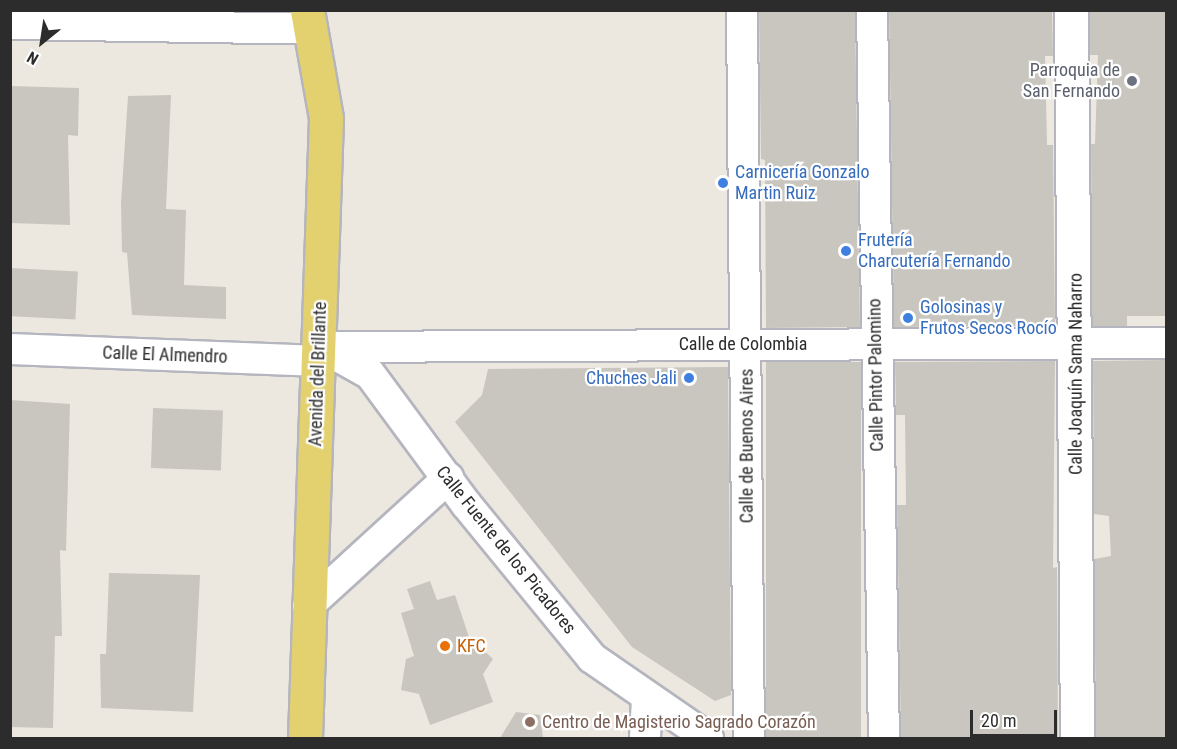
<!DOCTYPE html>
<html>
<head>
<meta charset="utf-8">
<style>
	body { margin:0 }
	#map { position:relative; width:1177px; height:749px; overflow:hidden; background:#ece8e0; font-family:"Roboto Condensed",sans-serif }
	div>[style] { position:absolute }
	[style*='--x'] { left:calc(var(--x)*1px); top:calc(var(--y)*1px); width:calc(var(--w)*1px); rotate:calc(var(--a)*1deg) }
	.building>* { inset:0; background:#c8c6be; transform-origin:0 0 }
	.roads { filter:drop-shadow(2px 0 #b4b5be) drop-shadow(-2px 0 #b4b5be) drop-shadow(0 2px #b4b5be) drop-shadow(0 -2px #b4b5be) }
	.street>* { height:30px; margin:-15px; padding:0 15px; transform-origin:15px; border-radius:15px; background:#fff }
	.secondary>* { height:33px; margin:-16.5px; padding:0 16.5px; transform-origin:16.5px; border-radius:16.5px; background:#fff }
	.primary>* { height:33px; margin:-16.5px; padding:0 16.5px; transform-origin:16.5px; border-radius:16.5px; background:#e3d16f }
	.dots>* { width:16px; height:16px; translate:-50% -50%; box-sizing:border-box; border:3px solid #fff; border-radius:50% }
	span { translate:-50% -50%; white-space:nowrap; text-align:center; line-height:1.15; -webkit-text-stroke:4.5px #fff; paint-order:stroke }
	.worship-label { font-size:18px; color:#5b616d }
	.right { translate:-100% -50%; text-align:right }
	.shop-label { font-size:18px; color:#366cbe }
	.left { translate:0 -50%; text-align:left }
	.street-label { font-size:18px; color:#2c2c2c }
	.food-label { font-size:18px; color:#c56008 }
	.education-label { font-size:18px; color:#785e54 }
	.frame { position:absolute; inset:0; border:12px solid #2c2c2c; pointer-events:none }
	.north { position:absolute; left:12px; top:12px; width:60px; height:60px; -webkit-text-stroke:4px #fff; paint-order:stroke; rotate:210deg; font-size:16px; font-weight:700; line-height:24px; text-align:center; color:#2c2c2c }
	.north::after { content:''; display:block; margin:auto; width:21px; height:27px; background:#2c2c2c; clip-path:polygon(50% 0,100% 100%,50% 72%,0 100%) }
	.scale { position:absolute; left:970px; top:710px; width:87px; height:27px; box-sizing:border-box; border:3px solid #2c2c2c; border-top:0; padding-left:8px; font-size:18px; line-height:21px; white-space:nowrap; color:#2c2c2c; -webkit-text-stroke:4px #fff; paint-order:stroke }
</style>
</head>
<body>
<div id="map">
	<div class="building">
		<i style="clip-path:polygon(759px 10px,855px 10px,860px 327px,766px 328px,765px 160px,761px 159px)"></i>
		<i style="clip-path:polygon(889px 10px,1052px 10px,1053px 56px,1045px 56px,1047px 145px,1053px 145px,1055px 326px,894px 327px)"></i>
		<i style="clip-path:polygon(1090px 10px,1167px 10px,1167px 316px,1127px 316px,1127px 326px,1092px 326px,1091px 144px,1095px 144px,1098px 55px,1090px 55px)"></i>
		<i style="clip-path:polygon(10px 86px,79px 88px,78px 136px,68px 135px,70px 225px,10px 223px)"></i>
		<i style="clip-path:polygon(171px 95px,166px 209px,186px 210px,184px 285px,226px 287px,226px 319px,132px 315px,127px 253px,122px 252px,121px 203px,128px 96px)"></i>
		<i style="left:10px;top:268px;width:68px;height:48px;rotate:3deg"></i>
		<i style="clip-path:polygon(1167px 360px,1167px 738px,1096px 738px,1094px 559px,1111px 556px,1109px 516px,1094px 514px,1093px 361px)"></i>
		<i style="clip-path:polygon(1055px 361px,1053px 568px,1057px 567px,1058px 738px,901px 738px,897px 505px,906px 505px,905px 415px,896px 415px,895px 362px)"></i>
		<i style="left:766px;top:362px;width:95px;height:376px"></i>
		<i style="clip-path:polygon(728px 367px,731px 695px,715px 701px,632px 647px,455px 422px,482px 395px,488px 369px)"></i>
		<i style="clip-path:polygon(10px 400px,70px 404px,66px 551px,60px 550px,62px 636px,55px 636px,53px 728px,10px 727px)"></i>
		<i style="left:153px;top:408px;width:70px;height:60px;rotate:2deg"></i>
		<i style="clip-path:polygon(109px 573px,200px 575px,193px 712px,101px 708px,100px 654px,106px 654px)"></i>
		<i style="clip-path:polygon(430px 581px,437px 600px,455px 595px,469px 637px,493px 659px,483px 674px,493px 702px,430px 725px,419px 694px,401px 690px,406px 659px,414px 656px,401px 613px,414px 609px,407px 589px)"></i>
		<i style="clip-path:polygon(516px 712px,540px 715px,543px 738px,500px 738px)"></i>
	</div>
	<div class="roads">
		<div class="street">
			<i style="--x:742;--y:10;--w:728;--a:89.45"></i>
			<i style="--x:872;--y:10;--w:728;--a:89.06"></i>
			<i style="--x:10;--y:24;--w:302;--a:0.9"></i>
			<i style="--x:320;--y:347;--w:846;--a:-0.27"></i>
			<i style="--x:10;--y:349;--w:310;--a:2.2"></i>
			<i style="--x:325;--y:349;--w:51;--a:29.1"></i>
			<i style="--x:370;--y:374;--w:162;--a:53.6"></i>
			<i style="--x:466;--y:504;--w:199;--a:50.7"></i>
			<i style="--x:592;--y:658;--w:141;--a:34.6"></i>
			<i style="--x:308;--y:606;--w:190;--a:-42.4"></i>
			<i style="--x:645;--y:738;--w:40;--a:-87.1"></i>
		</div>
		<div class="secondary">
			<i style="--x:1071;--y:10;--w:728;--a:89.53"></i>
		</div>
		<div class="primary">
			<i style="--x:305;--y:738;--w:620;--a:-88.06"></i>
			<i style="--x:326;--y:118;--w:110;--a:-100"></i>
		</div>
	</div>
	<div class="dots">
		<i style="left:1132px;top:81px;background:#6b7280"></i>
		<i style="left:723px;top:183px;background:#3f7fe0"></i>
		<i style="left:846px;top:251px;background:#3f7fe0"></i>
		<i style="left:908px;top:318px;background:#3f7fe0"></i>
		<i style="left:689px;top:378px;background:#3f7fe0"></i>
		<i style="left:445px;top:646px;background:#e8710a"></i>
		<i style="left:530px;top:722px;background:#8d6e63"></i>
	</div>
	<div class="worship-label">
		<span class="right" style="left:1120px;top:81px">Parroquia de<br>San Fernando</span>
	</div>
	<div class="shop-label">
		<span class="left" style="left:735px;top:183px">Carnicería Gonzalo<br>Martin Ruiz</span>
		<span class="left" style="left:858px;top:251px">Frutería<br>Charcutería Fernando</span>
		<span class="left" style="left:920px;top:318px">Golosinas y<br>Frutos Secos Rocío</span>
		<span class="right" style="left:677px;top:378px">Chuches Jali</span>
	</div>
	<div class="street-label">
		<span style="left:743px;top:344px">Calle de Colombia</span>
		<span style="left:165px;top:355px;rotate:2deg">Calle El Almendro</span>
		<span style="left:318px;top:374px;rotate:-88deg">Avenida del Brillante</span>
		<span style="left:1076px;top:374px;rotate:-90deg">Calle Joaquín Sama Naharro</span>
		<span style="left:876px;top:375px;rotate:-91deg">Calle Pintor Palomino</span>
		<span style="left:747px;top:446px;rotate:-90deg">Calle de Buenos Aires</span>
		<span style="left:506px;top:550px;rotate:51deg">Calle Fuente de los Picadores</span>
	</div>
	<div class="food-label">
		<span class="left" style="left:457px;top:646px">KFC</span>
	</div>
	<div class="education-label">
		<span class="left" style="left:542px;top:722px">Centro de Magisterio Sagrado Corazón</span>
	</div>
	<div class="frame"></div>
	<div class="north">N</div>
	<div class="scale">20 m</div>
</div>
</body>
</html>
